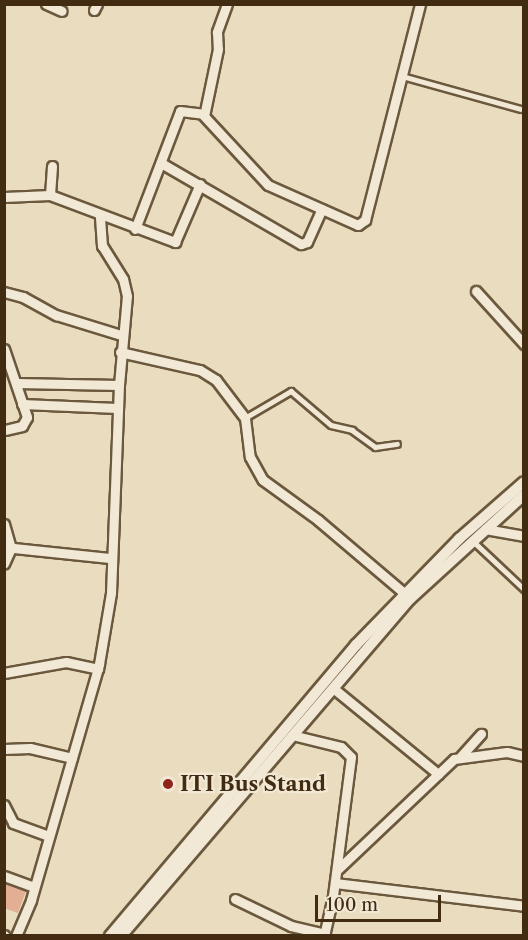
<!DOCTYPE html>
<html>
<head>
<meta charset="utf-8">
<style>
	body { margin:0 }
	#map { position:relative; width:528px; height:940px; overflow:hidden; background:#e9dcbf; font-family:"Libre Caslon Text",serif }
	div>[style] { position:absolute }
	[style*='--x'] { left:calc(var(--x)*1px); top:calc(var(--y)*1px); width:calc(var(--w)*1px); rotate:calc(var(--a)*1deg) }
	.building>* { inset:0; background:#e2ae94 }
	.roads { filter:drop-shadow(2px 0 #6b583d) drop-shadow(-2px 0 #6b583d) drop-shadow(0 2px #6b583d) drop-shadow(0 -2px #6b583d) }
	.service>* { height:4.5px; margin:-2.25px; padding:0 2.25px; transform-origin:2.25px; border-radius:2.25px; background:#f1e8d5 }
	.minor>* { height:9px; margin:-4.5px; padding:0 4.5px; transform-origin:4.5px; border-radius:4.5px; background:#f1e8d5 }
	.tertiary>* { height:10px; margin:-5px; padding:0 5px; transform-origin:5px; border-radius:5px; background:#f1e8d5 }
	.dots>* { width:16px; height:16px; translate:-50% -50%; box-sizing:border-box; border:3px solid #f1e8d5; border-radius:50% }
	span { translate:-50% -50%; white-space:nowrap; text-align:center; line-height:1.15; -webkit-text-stroke:4.5px #f1e8d5; paint-order:stroke }
	.poi-label { font-size:21px; color:#412c12; font-weight:700 }
	.left { translate:0 -50%; text-align:left }
	.frame { position:absolute; inset:0; border:6px solid #412c12; pointer-events:none }
	.scale { position:absolute; left:315px; top:895px; width:126px; height:27px; box-sizing:border-box; border:3px solid #412c12; border-top:0; padding-left:8px; font-size:18px; line-height:21px; white-space:nowrap; color:#412c12; -webkit-text-stroke:4px #f1e8d5; paint-order:stroke }
</style>
</head>
<body>
<div id="map">
	<div class="building">
		<i style="clip-path:polygon(4px 883px,26px 891px,18px 913px,4px 908px)"></i>
	</div>
	<div class="roads">
		<div class="service">
			<i style="--x:402;--y:76;--w:123;--a:15.5"></i>
			<i style="--x:245;--y:418;--w:53;--a:-30.4"></i>
			<i style="--x:291;--y:391;--w:52;--a:40.4"></i>
			<i style="--x:331;--y:425;--w:22;--a:13"></i>
			<i style="--x:352;--y:430;--w:29;--a:36"></i>
			<i style="--x:375;--y:447;--w:22;--a:-8"></i>
			<i style="--x:474;--y:542;--w:69;--a:43.2"></i>
		</div>
		<div class="minor">
			<i style="--x:46;--y:4;--w:17;--a:24"></i>
			<i style="--x:227;--y:4;--w:30;--a:110"></i>
			<i style="--x:217;--y:32;--w:17;--a:87"></i>
			<i style="--x:218;--y:49;--w:68;--a:101.8"></i>
			<i style="--x:204;--y:116;--w:94;--a:47.2"></i>
			<i style="--x:268;--y:185;--w:98;--a:24"></i>
			<i style="--x:358;--y:225;--w:9;--a:-36"></i>
			<i style="--x:365;--y:220;--w:223;--a:-75.7"></i>
			<i style="--x:94;--y:10;--w:7;--a:-63"></i>
			<i style="--x:161;--y:163;--w:162;--a:30.1"></i>
			<i style="--x:301;--y:244;--w:6;--a:-18"></i>
			<i style="--x:307;--y:242;--w:36;--a:-66"></i>
			<i style="--x:50;--y:195;--w:29;--a:-86"></i>
			<i style="--x:4;--y:197;--w:46;--a:-2.5"></i>
			<i style="--x:50;--y:195;--w:134;--a:20.6"></i>
			<i style="--x:175;--y:242;--w:63;--a:-66.7"></i>
			<i style="--x:135;--y:229;--w:126;--a:-69.1"></i>
			<i style="--x:180;--y:111;--w:23;--a:7"></i>
			<i style="--x:476;--y:291;--w:72;--a:47.8"></i>
			<i style="--x:4;--y:292;--w:20;--a:15"></i>
			<i style="--x:23;--y:297;--w:38;--a:29"></i>
			<i style="--x:56;--y:315;--w:68;--a:17.1"></i>
			<i style="--x:4;--y:349;--w:72;--a:71.3"></i>
			<i style="--x:27;--y:417;--w:10;--a:119"></i>
			<i style="--x:22;--y:426;--w:18;--a:167"></i>
			<i style="--x:120;--y:352;--w:82;--a:12.7"></i>
			<i style="--x:200;--y:370;--w:19;--a:32"></i>
			<i style="--x:216;--y:380;--w:48;--a:52.7"></i>
			<i style="--x:245;--y:418;--w:39;--a:83"></i>
			<i style="--x:250;--y:457;--w:26;--a:61"></i>
			<i style="--x:263;--y:480;--w:68;--a:36"></i>
			<i style="--x:318;--y:520;--w:113;--a:40.3"></i>
			<i style="--x:16;--y:383;--w:103;--a:1.1"></i>
			<i style="--x:22;--y:404;--w:95;--a:2.4"></i>
			<i style="--x:4;--y:524;--w:25;--a:74"></i>
			<i style="--x:11;--y:548;--w:17;--a:114"></i>
			<i style="--x:485;--y:529;--w:40;--a:10"></i>
			<i style="--x:4;--y:547;--w:106;--a:6"></i>
			<i style="--x:4;--y:673;--w:63;--a:-10.1"></i>
			<i style="--x:66;--y:662;--w:33;--a:12"></i>
			<i style="--x:333;--y:688;--w:136;--a:39.3"></i>
			<i style="--x:292;--y:735;--w:50;--a:13.8"></i>
			<i style="--x:341;--y:747;--w:14;--a:45"></i>
			<i style="--x:351;--y:757;--w:140;--a:97.4"></i>
			<i style="--x:333;--y:896;--w:41;--a:102.7"></i>
			<i style="--x:4;--y:749;--w:26;--a:-2"></i>
			<i style="--x:30;--y:748;--w:43;--a:13.4"></i>
			<i style="--x:461;--y:756;--w:30;--a:-48"></i>
			<i style="--x:4;--y:805;--w:20;--a:63"></i>
			<i style="--x:13;--y:823;--w:38;--a:20"></i>
			<i style="--x:337;--y:870;--w:161;--a:-43.5"></i>
			<i style="--x:454;--y:759;--w:53;--a:-7.5"></i>
			<i style="--x:507;--y:752;--w:17;--a:13"></i>
			<i style="--x:4;--y:876;--w:32;--a:20"></i>
			<i style="--x:335;--y:883;--w:190;--a:6.9"></i>
			<i style="--x:235;--y:899;--w:62;--a:25.7"></i>
			<i style="--x:291;--y:926;--w:35;--a:13"></i>
			<i style="--x:4;--y:935;--w:1;--a:45"></i>
			<i style="--x:16;--y:936;--w:39;--a:-67"></i>
			<i style="--x:31;--y:900;--w:246;--a:-73.9"></i>
			<i style="--x:99;--y:664;--w:72;--a:-80.4"></i>
			<i style="--x:111;--y:593;--w:208;--a:-87.8"></i>
			<i style="--x:119;--y:385;--w:89;--a:-84.9"></i>
			<i style="--x:127;--y:296;--w:17;--a:-103"></i>
			<i style="--x:123;--y:279;--w:39;--a:-122"></i>
			<i style="--x:102;--y:246;--w:31;--a:-94"></i>
		</div>
		<div class="tertiary">
			<i style="--x:110;--y:936;--w:381;--a:-49.8"></i>
			<i style="--x:356;--y:645;--w:148;--a:-45.8"></i>
			<i style="--x:459;--y:539;--w:86;--a:-41.2"></i>
			<i style="--x:121;--y:936;--w:444;--a:-49.4"></i>
			<i style="--x:410;--y:599;--w:154;--a:-42.4"></i>
		</div>
	</div>
	<div class="dots">
		<i style="left:168px;top:784px;background:#8f2418"></i>
	</div>
	<div class="poi-label">
		<span class="left" style="left:180px;top:784px">ITI Bus Stand</span>
	</div>
	<div class="frame"></div>
	<div class="scale">100 m</div>
</div>
</body>
</html>
